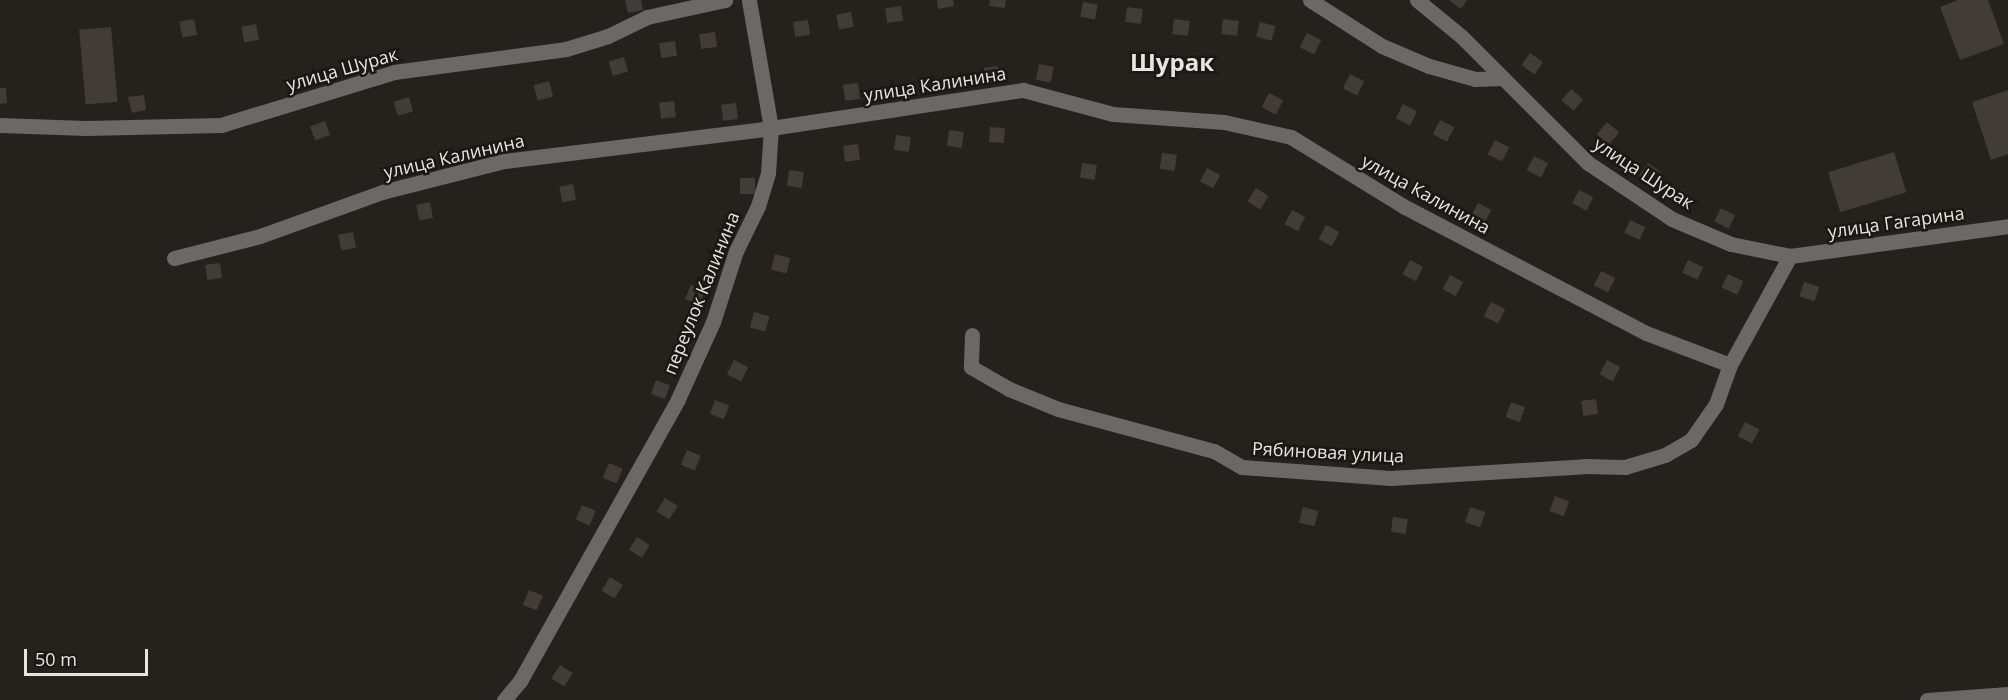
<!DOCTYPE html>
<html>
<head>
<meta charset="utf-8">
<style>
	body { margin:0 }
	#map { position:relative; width:2008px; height:700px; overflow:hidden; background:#25211d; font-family:"Open Sans",sans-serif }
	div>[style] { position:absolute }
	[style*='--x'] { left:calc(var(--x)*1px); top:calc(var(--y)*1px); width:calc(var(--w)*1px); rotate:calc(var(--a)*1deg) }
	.building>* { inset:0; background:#423c39; transform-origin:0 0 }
	.minor>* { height:15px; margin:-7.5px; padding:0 7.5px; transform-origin:7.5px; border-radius:7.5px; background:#6a6967 }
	span { translate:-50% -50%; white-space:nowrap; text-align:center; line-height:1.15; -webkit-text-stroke:5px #1b1814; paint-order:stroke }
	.street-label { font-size:18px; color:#e7e4e2 }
	.district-label { font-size:24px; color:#e7e4e2; font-weight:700 }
	.scale { position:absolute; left:24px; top:649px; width:124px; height:27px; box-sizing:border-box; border:3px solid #e7e4e2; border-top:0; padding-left:8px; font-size:18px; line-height:21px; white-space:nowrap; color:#e7e4e2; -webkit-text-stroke:4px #1b1814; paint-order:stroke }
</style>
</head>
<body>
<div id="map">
	<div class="building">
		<i style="clip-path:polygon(625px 0,641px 0,643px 10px,628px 13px)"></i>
		<i style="clip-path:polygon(937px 0,953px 0,954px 6px,938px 9px)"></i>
		<i style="clip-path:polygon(990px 0,1006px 0,1005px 8px,989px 6px)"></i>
		<i style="clip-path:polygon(1449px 0,1467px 0,1461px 9px)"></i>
		<i style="clip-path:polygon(1958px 0,1988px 0,2004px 44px,1960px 60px,1940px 7px)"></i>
		<i style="left:1083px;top:2px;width:15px;height:15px;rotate:11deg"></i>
		<i style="left:901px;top:6px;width:15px;height:16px;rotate:82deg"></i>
		<i style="left:1127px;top:7px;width:16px;height:15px;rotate:7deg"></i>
		<i style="left:851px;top:12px;width:15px;height:15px;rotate:79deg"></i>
		<i style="left:194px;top:19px;width:16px;height:15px;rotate:79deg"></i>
		<i style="left:1174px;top:19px;width:16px;height:15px;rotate:7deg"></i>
		<i style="left:1223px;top:19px;width:16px;height:15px;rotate:7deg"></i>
		<i style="left:808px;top:20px;width:15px;height:15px;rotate:82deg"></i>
		<i style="left:1260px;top:22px;width:16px;height:15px;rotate:15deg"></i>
		<i style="left:256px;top:24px;width:16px;height:15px;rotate:79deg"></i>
		<i style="left:111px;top:27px;width:75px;height:32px;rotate:85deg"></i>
		<i style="left:715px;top:32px;width:15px;height:16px;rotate:82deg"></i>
		<i style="left:1307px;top:33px;width:16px;height:16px;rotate:27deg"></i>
		<i style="left:675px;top:41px;width:15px;height:16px;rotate:82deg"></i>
		<i style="left:1530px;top:53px;width:16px;height:15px;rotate:35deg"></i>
		<i style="left:624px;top:57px;width:15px;height:16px;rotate:74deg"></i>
		<i style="left:1039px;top:64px;width:15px;height:16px;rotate:11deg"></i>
		<i style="left:998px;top:66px;width:16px;height:15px;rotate:83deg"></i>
		<i style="left:1350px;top:74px;width:16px;height:16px;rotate:27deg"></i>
		<i style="left:549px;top:81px;width:16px;height:16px;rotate:75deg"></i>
		<i style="left:858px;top:83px;width:16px;height:15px;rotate:83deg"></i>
		<i style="clip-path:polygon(0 88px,6px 88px,7px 103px,0 104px)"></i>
		<i style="left:1571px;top:89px;width:16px;height:15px;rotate:40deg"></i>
		<i style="clip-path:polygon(2008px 90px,2008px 154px,1991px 160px,1972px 102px)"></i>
		<i style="left:1269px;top:93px;width:16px;height:16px;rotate:27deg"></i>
		<i style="clip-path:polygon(144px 95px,146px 110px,132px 113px,128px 97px)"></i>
		<i style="left:409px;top:97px;width:15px;height:16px;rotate:74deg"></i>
		<i style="left:674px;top:101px;width:16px;height:15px;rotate:83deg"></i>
		<i style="left:736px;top:103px;width:16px;height:15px;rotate:83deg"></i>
		<i style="left:1403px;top:104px;width:16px;height:16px;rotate:27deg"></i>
		<i style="left:1440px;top:120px;width:16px;height:16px;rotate:27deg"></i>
		<i style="left:325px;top:121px;width:15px;height:16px;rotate:70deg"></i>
		<i style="left:1607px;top:122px;width:16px;height:16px;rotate:40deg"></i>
		<i style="left:990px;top:127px;width:15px;height:15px;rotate:4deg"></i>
		<i style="left:949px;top:130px;width:15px;height:16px;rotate:8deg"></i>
		<i style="left:896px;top:135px;width:15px;height:15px;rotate:8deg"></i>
		<i style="left:1495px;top:140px;width:16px;height:16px;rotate:27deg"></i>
		<i style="left:858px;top:144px;width:16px;height:15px;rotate:83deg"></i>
		<i style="left:1894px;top:152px;width:42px;height:69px;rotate:73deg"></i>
		<i style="left:1162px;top:153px;width:15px;height:16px;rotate:8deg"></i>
		<i style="left:1534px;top:156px;width:16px;height:16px;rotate:27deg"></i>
		<i style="left:1082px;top:163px;width:15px;height:15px;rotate:8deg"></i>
		<i style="left:1648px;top:163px;width:16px;height:15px;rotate:35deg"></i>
		<i style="left:1207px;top:168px;width:15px;height:15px;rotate:28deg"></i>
		<i style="left:789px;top:170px;width:15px;height:16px;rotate:8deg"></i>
		<i style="left:740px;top:178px;width:15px;height:16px"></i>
		<i style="left:573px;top:184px;width:16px;height:14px;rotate:79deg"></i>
		<i style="left:1256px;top:188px;width:15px;height:16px;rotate:32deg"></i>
		<i style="left:1579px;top:190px;width:16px;height:15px;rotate:27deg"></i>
		<i style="left:430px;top:202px;width:16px;height:14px;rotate:79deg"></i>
		<i style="left:1478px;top:203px;width:15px;height:16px;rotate:28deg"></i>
		<i style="left:1721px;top:208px;width:16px;height:15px;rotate:27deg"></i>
		<i style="left:1292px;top:210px;width:15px;height:16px;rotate:28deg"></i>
		<i style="left:1630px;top:220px;width:17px;height:14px;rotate:25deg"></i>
		<i style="left:1326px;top:225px;width:15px;height:16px;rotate:28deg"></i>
		<i style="left:353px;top:232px;width:16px;height:15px;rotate:79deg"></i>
		<i style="left:775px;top:254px;width:16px;height:16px;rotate:15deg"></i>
		<i style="left:1410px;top:260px;width:15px;height:16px;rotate:28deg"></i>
		<i style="left:1688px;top:260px;width:17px;height:14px;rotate:25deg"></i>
		<i style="left:220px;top:263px;width:15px;height:15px;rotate:82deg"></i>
		<i style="left:1601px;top:271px;width:16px;height:16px;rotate:27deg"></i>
		<i style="left:1728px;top:274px;width:17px;height:15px;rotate:25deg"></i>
		<i style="left:1450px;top:275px;width:15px;height:16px;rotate:28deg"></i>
		<i style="left:1804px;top:282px;width:16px;height:15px;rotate:18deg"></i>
		<i style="left:691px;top:285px;width:15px;height:15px;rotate:23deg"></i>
		<i style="left:1491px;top:302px;width:16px;height:16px;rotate:27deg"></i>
		<i style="left:754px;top:312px;width:16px;height:16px;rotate:15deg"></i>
		<i style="left:734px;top:360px;width:16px;height:16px;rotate:27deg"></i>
		<i style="left:1607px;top:360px;width:15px;height:16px;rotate:28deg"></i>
		<i style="left:656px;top:380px;width:15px;height:15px;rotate:20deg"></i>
		<i style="left:1596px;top:399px;width:15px;height:15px;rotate:82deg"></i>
		<i style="left:715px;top:400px;width:15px;height:15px;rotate:20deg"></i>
		<i style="left:1511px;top:402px;width:15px;height:16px;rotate:20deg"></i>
		<i style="left:1745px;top:422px;width:16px;height:16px;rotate:27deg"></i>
		<i style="left:687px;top:450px;width:15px;height:16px;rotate:23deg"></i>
		<i style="left:609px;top:463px;width:15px;height:16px;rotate:23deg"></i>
		<i style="left:1555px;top:496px;width:15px;height:16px;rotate:20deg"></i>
		<i style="left:665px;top:498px;width:15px;height:16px;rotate:32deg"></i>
		<i style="left:582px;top:505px;width:15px;height:16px;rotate:23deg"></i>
		<i style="left:1303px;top:507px;width:16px;height:16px;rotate:15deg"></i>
		<i style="left:1470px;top:507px;width:16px;height:16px;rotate:18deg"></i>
		<i style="left:1393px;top:517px;width:15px;height:15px;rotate:8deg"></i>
		<i style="left:637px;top:537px;width:15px;height:15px;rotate:32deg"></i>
		<i style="left:610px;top:577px;width:15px;height:16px;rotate:32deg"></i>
		<i style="left:529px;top:590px;width:15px;height:16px;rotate:23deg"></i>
		<i style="left:560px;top:665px;width:15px;height:16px;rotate:32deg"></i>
	</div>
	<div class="minor">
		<i style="--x:1310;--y:0;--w:85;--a:32.6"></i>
		<i style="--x:1382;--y:46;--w:51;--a:23.1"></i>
		<i style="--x:1429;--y:66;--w:48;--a:15.8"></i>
		<i style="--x:1475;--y:79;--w:28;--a:-2"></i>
		<i style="--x:1503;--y:78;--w:120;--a:45"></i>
		<i style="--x:1588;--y:163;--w:101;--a:33.7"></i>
		<i style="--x:1672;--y:219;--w:64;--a:23"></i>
		<i style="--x:1731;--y:244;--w:60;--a:11.5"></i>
		<i style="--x:1790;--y:256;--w:220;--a:-7.8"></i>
		<i style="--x:1417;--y:0;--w:58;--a:39.4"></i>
		<i style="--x:1462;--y:37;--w:58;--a:45"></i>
		<i style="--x:0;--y:125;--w:86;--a:2"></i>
		<i style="--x:86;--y:128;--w:135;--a:-1.3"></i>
		<i style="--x:221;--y:125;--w:181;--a:-17"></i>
		<i style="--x:394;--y:72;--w:174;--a:-7.6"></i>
		<i style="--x:566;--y:49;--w:44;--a:-17.2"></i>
		<i style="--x:608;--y:36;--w:43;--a:-26"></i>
		<i style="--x:647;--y:17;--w:80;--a:-12.3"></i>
		<i style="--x:174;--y:258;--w:89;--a:-14.3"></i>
		<i style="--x:260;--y:236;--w:130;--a:-19.8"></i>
		<i style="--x:382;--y:192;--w:126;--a:-14.3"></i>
		<i style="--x:504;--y:161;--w:269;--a:-7"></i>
		<i style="--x:771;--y:128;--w:255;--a:-8.6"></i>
		<i style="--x:1023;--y:90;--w:93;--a:14.9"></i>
		<i style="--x:1113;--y:114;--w:111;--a:4.1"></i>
		<i style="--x:1224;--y:122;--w:69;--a:12.6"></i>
		<i style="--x:1291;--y:137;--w:132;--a:31.6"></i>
		<i style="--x:1403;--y:206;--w:274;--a:27.6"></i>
		<i style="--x:1646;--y:333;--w:90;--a:20.9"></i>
		<i style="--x:972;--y:335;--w:32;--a:92"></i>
		<i style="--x:971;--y:367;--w:44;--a:30.1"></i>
		<i style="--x:1009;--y:389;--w:53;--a:22.2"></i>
		<i style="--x:1058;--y:409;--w:162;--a:15.1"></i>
		<i style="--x:1214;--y:451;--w:32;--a:30"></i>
		<i style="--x:1242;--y:467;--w:149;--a:4.2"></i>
		<i style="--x:1391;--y:478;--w:194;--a:-3.5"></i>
		<i style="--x:1585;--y:466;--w:40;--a:1.4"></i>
		<i style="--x:1625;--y:467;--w:42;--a:-16.7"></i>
		<i style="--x:1665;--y:455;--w:30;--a:-30"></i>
		<i style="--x:1691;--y:440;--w:44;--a:-55.2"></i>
		<i style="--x:1716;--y:404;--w:41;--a:-70.3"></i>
		<i style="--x:1730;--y:365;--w:124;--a:-61.2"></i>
		<i style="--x:504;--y:700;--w:25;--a:-50"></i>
		<i style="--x:520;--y:681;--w:323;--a:-60.7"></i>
		<i style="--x:678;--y:399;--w:85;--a:-65.6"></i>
		<i style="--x:713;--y:322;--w:75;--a:-72.1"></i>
		<i style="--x:736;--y:251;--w:50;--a:-63.9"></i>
		<i style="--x:758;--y:206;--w:34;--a:-73"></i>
		<i style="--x:768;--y:173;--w:45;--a:-86.2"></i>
		<i style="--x:771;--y:128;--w:130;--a:-99.8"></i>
		<i style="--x:1927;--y:700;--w:81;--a:-4.2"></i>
	</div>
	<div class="street-label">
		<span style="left:342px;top:69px;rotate:-16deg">улица Шурак</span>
		<span style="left:935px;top:84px;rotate:-9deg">улица Калинина</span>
		<span style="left:454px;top:156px;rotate:-13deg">улица Калинина</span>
		<span style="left:1644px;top:173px;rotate:33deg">улица Шурак</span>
		<span style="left:1426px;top:194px;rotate:29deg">улица Калинина</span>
		<span style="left:1896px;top:222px;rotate:-8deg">улица Гагарина</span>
		<span style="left:701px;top:293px;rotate:-68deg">переулок Калинина</span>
		<span style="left:1328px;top:452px;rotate:3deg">Рябиновая улица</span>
	</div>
	<div class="district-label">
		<span style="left:1172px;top:62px">Шурак</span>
	</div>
	<div class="scale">50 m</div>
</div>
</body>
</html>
